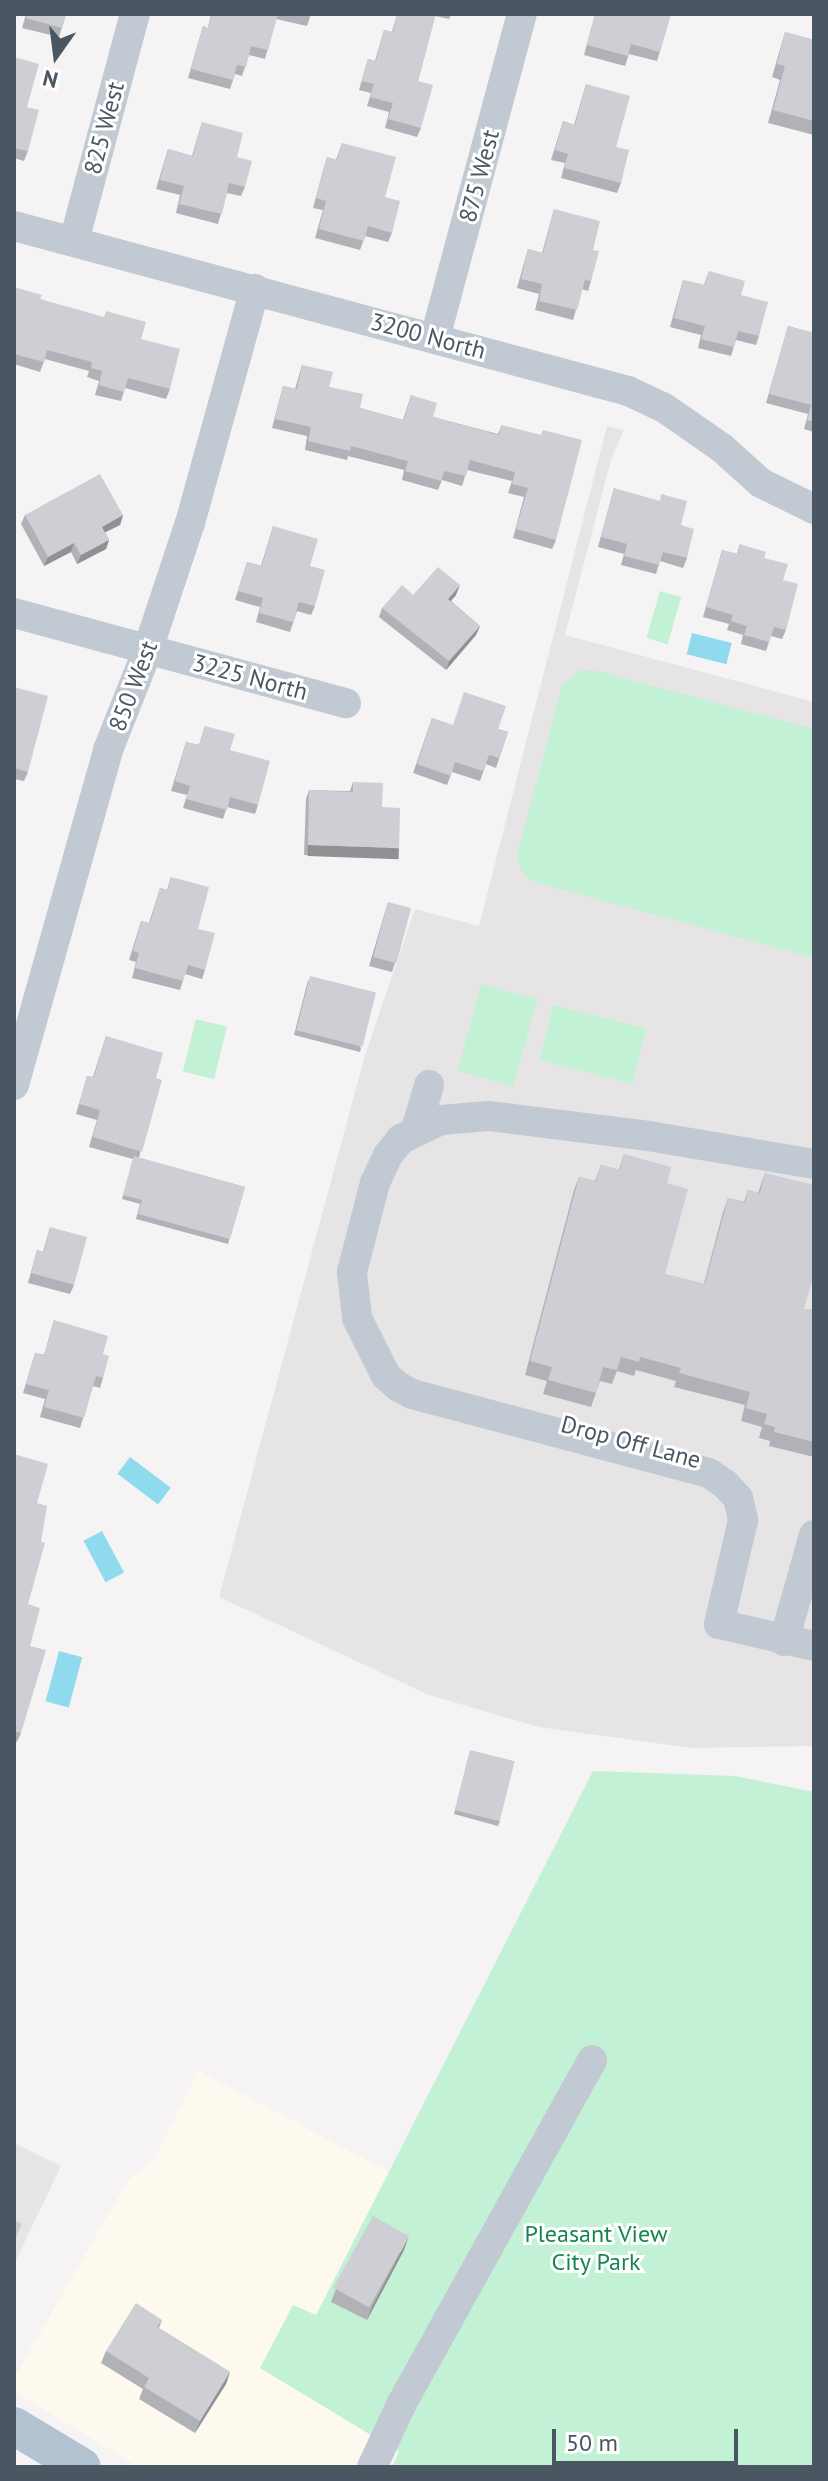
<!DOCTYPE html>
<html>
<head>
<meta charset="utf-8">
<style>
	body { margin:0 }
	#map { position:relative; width:828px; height:2481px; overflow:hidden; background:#f5f3f3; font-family:"PT Sans",sans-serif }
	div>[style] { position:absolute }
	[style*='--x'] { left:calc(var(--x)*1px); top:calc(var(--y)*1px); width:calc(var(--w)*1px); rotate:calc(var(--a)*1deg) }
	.commercial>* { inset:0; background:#fdf9ef }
	.education>* { inset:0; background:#e6e4e5 }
	.green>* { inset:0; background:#c3f1d5; transform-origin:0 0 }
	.water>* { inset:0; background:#90daee; transform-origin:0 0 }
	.minor>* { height:30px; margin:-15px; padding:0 15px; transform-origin:15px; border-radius:15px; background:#c1cad2 }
	.major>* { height:38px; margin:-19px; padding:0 19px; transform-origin:19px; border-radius:19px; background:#b3c2d1 }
	.wall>* { inset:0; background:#b0b2b7 }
	.shaded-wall>* { inset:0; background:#909195; transform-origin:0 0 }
	.building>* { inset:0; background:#cdcfd5; transform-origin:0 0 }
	span { translate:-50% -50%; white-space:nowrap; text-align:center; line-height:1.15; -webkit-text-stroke:6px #fff; paint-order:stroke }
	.street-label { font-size:24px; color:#4a5661 }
	.park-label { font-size:24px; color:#17864f }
	.frame { position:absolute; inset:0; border:16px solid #4a5661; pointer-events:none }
	.north { position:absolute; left:16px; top:16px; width:80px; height:80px; -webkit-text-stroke:6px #fff; paint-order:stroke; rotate:194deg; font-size:22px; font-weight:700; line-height:32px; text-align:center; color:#4a5661 }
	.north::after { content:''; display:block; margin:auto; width:28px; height:36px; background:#4a5661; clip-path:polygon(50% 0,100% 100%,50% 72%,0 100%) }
	.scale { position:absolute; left:552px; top:2429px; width:186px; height:36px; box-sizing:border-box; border:4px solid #4a5661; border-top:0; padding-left:10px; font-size:24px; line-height:28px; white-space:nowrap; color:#4a5661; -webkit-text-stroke:6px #fff; paint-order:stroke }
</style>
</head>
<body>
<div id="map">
	<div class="commercial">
		<i style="clip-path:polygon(199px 2071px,389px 2172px,316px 2316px,374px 2437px,358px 2467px,138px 2467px,14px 2391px,14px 2378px,128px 2180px,154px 2160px)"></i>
	</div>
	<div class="education">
		<i style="clip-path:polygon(607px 426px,624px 430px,611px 460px,565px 635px,814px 702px,814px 1746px,691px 1748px,539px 1727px,429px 1695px,219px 1597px,365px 1055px,415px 909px,479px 926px)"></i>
		<i style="clip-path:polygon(14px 2143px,61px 2166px,14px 2264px)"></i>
	</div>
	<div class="green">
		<i style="left:660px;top:591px;width:22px;height:49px;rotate:16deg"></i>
		<i style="clip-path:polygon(580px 670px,597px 671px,814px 729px,814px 958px,535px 882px,522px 872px,517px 856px,562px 686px)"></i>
		<i style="left:481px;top:984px;width:58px;height:90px;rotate:15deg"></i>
		<i style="left:553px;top:1005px;width:96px;height:57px;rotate:14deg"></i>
		<i style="left:196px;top:1019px;width:32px;height:54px;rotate:14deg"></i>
		<i style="clip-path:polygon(593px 1771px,735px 1776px,814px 1792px,814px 2467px,392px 2467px,399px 2452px,260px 2368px,293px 2305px,316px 2315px)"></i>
	</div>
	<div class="water">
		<i style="left:692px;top:633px;width:41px;height:22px;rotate:14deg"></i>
		<i style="left:130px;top:1457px;width:51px;height:21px;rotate:37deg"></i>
		<i style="left:102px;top:1531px;width:47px;height:21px;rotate:62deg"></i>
		<i style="left:59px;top:1651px;width:24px;height:52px;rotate:15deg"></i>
	</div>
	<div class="minor">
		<i style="--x:14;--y:226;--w:636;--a:15.04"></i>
		<i style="--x:628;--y:391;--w:38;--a:25"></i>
		<i style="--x:663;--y:407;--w:72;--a:34.8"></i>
		<i style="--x:722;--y:448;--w:52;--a:41.9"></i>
		<i style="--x:761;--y:483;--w:59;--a:26.1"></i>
		<i style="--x:74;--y:241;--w:235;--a:-75"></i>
		<i style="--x:435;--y:338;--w:335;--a:-75"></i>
		<i style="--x:14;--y:613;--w:344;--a:15.2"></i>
		<i style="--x:14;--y:1085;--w:348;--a:-74.3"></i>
		<i style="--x:108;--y:750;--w:109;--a:-68.4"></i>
		<i style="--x:148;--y:649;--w:133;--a:-71.6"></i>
		<i style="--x:190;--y:523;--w:243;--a:-74.5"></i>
		<i style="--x:416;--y:1130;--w:47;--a:-73.9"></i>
		<i style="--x:814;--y:1164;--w:167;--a:-170.4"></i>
		<i style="--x:649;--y:1136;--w:162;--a:-172.9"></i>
		<i style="--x:488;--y:1116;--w:47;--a:175.1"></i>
		<i style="--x:441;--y:1120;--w:44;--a:154.6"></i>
		<i style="--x:401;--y:1139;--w:21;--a:129"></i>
		<i style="--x:388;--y:1155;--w:31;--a:115"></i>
		<i style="--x:375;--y:1183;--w:92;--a:104.5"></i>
		<i style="--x:352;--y:1272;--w:46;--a:83.8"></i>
		<i style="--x:357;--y:1318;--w:65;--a:63.4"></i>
		<i style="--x:386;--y:1376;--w:17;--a:40"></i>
		<i style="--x:399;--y:1387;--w:15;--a:28"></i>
		<i style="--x:412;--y:1394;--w:307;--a:14.9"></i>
		<i style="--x:709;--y:1473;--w:19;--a:35"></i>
		<i style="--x:725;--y:1484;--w:19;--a:47"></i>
		<i style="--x:738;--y:1498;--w:23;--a:77"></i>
		<i style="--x:743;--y:1520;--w:107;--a:103"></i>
		<i style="--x:719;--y:1624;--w:98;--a:13"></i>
		<i style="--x:784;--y:1641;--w:110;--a:-74.2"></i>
		<i style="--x:372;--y:2467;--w:71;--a:-64.9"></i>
		<i style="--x:402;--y:2403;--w:392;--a:-61"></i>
	</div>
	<div class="major">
		<i style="--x:14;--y:2426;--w:79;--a:31.1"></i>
	</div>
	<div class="wall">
		<i style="clip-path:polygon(26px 14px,66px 14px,59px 37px,22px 28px)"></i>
		<i style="clip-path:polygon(211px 14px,311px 14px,307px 26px,276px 19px,265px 59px,249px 55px,242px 76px,235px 74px,230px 89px,188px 78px,203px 26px,208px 28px)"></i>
		<i style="clip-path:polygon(397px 14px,451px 14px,449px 19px,435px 16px,418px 81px,421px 128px,417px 137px,385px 128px,389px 112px,367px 106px,371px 93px,359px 90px,368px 59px,375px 61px,384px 30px,392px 32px)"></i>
		<i style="clip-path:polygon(595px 14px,671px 14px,657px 61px,629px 54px,625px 66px,584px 55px)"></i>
		<i style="clip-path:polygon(785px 32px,814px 40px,814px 135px,768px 123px,780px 80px,772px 77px)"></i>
		<i style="clip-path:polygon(14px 57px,27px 107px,28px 151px,24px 161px,14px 158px)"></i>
		<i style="clip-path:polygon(586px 84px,616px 147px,621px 183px,617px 193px,561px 178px,565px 163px,551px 160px,563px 121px,574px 125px)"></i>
		<i style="clip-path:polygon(202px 122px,237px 157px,245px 187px,241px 196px,227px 193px,218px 224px,176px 213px,180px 195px,156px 189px,168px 149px,192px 156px)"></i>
		<i style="clip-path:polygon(342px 143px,385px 197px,392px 233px,388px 242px,365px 236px,360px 250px,315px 238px,323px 210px,313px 208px,324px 167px,327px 157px,336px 160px)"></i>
		<i style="clip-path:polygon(554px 209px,593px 250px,591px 281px,588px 291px,582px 289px,573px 320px,535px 310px,539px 294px,517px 288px,528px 249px,542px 253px)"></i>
		<i style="clip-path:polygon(709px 271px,741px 295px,759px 336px,756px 345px,736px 340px,731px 356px,698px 348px,701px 335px,670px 327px,683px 280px,704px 285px)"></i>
		<i style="clip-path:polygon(14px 287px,40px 299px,141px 339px,170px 389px,166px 399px,125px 388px,121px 401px,95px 395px,99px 381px,87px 377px,89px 371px,45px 359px,40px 372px,14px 364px)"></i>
		<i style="clip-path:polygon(788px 326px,814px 333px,814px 432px,804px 429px,808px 414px,766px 403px)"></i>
		<i style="clip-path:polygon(302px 365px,329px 387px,360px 408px,403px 420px,411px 395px,433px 417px,498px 434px,502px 425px,556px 540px,552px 549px,513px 538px,524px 497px,508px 493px,512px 481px,467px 470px,462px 486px,442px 480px,438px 490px,402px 480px,404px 470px,348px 456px,347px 460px,305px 450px,307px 436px,272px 428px,283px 386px,295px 389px)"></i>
		<i style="clip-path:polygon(614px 488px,681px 525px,687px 558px,683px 568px,660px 561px,656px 574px,621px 565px,624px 554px,598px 547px)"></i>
		<i style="clip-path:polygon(25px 515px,123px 515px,120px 525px,105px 532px,109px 540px,106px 549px,77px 564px,71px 552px,44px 566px,21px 524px)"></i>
		<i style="clip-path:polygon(273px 526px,310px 566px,315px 606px,311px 615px,297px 611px,290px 632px,256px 622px,260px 607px,235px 600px,247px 562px,261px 566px)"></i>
		<i style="clip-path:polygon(740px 544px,764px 558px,783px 580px,786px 630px,782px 639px,771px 636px,766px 651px,741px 644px,743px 635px,727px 630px,729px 624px,703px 617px,722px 550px,737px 554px)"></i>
		<i style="clip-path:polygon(413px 595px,456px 595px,451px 601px,480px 626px,476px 635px,446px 670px,379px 617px,382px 608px)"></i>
		<i style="clip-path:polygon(14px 687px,28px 772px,24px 781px,14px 779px)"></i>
		<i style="clip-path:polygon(432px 718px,452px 725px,498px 729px,508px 732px,496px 768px,486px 764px,480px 781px,452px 772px,447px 785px,413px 773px)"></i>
		<i style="clip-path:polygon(205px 726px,230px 750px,258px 805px,255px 814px,227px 807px,223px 819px,183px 808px,187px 795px,171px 791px,186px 742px,199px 745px)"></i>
		<i style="clip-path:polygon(353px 782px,395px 858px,304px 855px,306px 799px,309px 790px,350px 791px)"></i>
		<i style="clip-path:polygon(171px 877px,198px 929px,205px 970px,202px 979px,185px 974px,180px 990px,132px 978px,136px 962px,129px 960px,141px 921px,149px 923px,160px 888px,167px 890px)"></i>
		<i style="clip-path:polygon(388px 902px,395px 963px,392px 972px,369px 966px)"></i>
		<i style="clip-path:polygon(308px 980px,361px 1048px,360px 1052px,294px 1035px)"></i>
		<i style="clip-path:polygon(106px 1036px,156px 1078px,139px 1158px,245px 1187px,228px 1244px,136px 1219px,140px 1204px,122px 1199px,133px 1159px,89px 1147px,97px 1120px,76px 1114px,87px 1076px,93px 1077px)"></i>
		<i style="clip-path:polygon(624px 1154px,667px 1183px,665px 1274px,704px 1284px,723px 1212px,728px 1198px,744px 1202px,748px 1190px,758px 1193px,765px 1173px,804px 1309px,814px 1309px,814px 1457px,769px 1446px,770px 1441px,759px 1438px,762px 1427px,741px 1421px,745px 1405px,674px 1387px,676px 1381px,636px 1370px,634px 1376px,617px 1371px,612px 1384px,600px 1381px,591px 1407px,543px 1394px,547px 1381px,525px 1375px,574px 1190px,579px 1177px,595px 1181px,601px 1165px,619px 1170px)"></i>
		<i style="clip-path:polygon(50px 1227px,74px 1285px,70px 1294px,28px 1283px,37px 1250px,43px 1252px)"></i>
		<i style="clip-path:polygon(54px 1320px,103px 1378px,100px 1388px,93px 1386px,80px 1428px,40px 1417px,45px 1399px,23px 1393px,35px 1353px,44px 1355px)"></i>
		<i style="clip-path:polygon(14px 1454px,37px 1503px,28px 1604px,30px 1646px,21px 1733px,17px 1742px,14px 1741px)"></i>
		<i style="clip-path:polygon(469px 1755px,500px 1821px,498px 1826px,454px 1814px)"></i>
		<i style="clip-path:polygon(404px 2250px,367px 2320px,331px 2302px,336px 2289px)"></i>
		<i style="clip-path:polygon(162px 2320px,159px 2328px,230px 2372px,226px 2384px,195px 2433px,139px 2399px,143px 2389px,101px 2363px,106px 2351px)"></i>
	</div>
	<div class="shaded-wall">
		<i style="clip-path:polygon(123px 515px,120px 525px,98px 536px,102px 527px)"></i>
		<i style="clip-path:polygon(109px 540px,106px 549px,77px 564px,81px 555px)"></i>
		<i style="clip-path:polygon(74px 543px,71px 552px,44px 566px,48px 557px)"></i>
		<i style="clip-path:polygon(460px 585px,456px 595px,445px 608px,448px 599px)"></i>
		<i style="clip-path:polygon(480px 626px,476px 635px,446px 670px,449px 661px)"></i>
		<i style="left:308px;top:845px;width:91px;height:11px;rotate:2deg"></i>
		<i style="clip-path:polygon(409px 2236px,404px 2250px,367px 2320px,372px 2307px)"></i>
		<i style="clip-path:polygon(230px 2372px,226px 2384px,195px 2433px,200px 2421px)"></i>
	</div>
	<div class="building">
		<i style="clip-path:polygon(27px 14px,66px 14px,62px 28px,26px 18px)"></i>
		<i style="clip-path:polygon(212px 14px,278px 14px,268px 50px,251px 46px,246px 67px,237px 65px,233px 80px,191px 69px,203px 26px,208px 28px)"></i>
		<i style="clip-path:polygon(397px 14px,436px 14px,418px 81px,433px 85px,421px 128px,388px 119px,393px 103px,370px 97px,374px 84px,362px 81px,368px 59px,376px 61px,384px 30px,393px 32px)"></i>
		<i style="clip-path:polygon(595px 14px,671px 14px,660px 52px,631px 44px,628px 56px,587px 45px)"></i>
		<i style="clip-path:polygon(785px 32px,814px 40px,814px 121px,773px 110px,785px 66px,777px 64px)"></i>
		<i style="clip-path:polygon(14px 57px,39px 64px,27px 107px,39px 110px,28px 151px,14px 148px)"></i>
		<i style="clip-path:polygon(586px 84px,630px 96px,616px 147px,629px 150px,621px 183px,564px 168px,568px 154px,555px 150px,563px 121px,575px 125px)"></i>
		<i style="clip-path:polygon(202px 122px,243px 133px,237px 157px,252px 161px,245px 187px,229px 183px,222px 214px,179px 204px,184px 186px,160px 180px,168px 149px,193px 156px)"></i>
		<i style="clip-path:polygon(342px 143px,396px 157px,385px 197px,400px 201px,392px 233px,368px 226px,364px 241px,319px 229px,326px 201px,316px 198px,327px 157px,337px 160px)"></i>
		<i style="clip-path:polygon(554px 209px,600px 221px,593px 250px,599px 251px,591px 281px,585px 280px,577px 310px,539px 301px,542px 284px,521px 279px,528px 249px,543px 253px)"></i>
		<i style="clip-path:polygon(709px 271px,745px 281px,741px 295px,768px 302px,759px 336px,738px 331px,734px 347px,701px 339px,705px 326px,674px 318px,683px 280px,705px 285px)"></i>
		<i style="clip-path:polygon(14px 287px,42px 295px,40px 299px,104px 317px,106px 311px,146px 322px,141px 339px,180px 349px,170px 389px,128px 378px,124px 392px,99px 385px,102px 371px,91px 368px,92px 362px,47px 350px,44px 362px,14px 354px)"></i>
		<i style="clip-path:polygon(788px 326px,814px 333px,814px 422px,807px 420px,811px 405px,769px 394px)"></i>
		<i style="clip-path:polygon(302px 365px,333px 372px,329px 387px,363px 394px,360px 408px,404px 420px,411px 395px,437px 403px,433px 417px,499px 435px,502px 425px,541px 435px,543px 430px,582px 440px,556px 540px,516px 529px,528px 488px,512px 484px,515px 472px,470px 460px,466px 476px,444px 471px,441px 481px,405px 471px,408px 461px,351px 446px,350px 451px,308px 441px,311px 427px,275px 419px,283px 386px,297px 389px)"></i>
		<i style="clip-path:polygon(100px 474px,123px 515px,102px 527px,109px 540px,81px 555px,74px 543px,48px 557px,25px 515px)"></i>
		<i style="clip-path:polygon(614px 488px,660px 501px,661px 494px,687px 501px,681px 525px,694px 529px,687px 558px,663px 552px,659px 565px,624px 556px,627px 544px,601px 537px)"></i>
		<i style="clip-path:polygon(273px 526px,318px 539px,310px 566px,325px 570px,315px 606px,299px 602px,293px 622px,259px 613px,263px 598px,238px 591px,247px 562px,262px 566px)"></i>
		<i style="clip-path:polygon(740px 544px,766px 552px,764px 558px,788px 564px,783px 580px,798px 584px,786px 630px,774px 627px,769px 642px,744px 635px,747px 626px,731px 621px,733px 615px,706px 607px,722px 550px,738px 554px)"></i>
		<i style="clip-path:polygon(438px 567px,460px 585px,448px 599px,480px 626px,449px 661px,382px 608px,402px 585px,413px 595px)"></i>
		<i style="clip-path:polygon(14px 687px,48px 696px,28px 772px,14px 768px)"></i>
		<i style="clip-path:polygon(464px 692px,506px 706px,498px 729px,508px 732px,499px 758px,489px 755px,483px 771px,455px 762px,451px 776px,417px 764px,432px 718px,453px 725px)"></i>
		<i style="clip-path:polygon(205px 726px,235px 734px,230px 750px,270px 761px,258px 805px,230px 797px,227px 810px,186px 799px,190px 786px,175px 781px,186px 742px,199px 745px)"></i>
		<i style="clip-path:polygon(353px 782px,383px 783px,382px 807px,400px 808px,399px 848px,308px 845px,309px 790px,353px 792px)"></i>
		<i style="clip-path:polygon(171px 877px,209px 887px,198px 929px,215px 933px,205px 970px,188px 965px,183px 981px,135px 968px,139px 953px,133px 951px,141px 921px,150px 923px,160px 888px,168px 890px)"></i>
		<i style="left:388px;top:902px;width:24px;height:57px;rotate:15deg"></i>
		<i style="left:310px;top:976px;width:68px;height:56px;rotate:14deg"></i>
		<i style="clip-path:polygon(106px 1036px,163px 1053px,156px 1078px,162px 1080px,142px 1152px,93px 1137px,100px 1110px,79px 1104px,87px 1076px,94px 1077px)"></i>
		<i style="clip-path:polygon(624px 1154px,671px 1167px,667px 1183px,688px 1189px,665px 1274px,705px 1284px,728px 1198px,745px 1203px,748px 1190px,760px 1193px,765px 1173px,814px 1185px,814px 1274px,804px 1309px,814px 1309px,814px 1442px,774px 1432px,775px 1427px,764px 1424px,767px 1414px,746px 1408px,750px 1392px,679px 1373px,681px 1368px,640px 1357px,639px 1362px,621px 1357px,617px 1370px,603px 1367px,596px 1393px,548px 1380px,552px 1367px,530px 1361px,579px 1177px,596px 1181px,601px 1165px,620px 1170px)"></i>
		<i style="clip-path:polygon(134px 1156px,245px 1187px,230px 1239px,138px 1214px,142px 1200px,123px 1195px)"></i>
		<i style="clip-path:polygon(50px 1227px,87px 1237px,74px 1285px,31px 1273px,37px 1250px,44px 1252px)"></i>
		<i style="clip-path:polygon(54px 1320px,108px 1336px,103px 1354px,109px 1356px,103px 1378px,96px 1376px,84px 1418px,44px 1407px,49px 1390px,26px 1384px,35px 1353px,44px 1356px)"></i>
		<i style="clip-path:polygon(14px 1454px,48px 1464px,37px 1503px,47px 1506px,41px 1542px,45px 1543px,28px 1604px,40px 1608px,30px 1646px,46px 1650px,21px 1733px,14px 1731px)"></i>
		<i style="left:470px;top:1750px;width:46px;height:62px;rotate:14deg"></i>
		<i style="left:373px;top:2216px;width:41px;height:82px;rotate:29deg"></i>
		<i style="clip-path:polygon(14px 2220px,22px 2224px,14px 2241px)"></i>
		<i style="clip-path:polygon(136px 2303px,162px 2320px,157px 2327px,230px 2372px,200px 2421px,144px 2387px,149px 2378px,106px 2351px)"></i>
	</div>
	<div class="street-label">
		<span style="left:104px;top:128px;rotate:-75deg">825 West</span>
		<span style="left:479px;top:176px;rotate:-75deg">875 West</span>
		<span style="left:428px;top:336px;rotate:15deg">3200 North</span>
		<span style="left:250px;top:677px;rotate:15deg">3225 North</span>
		<span style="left:133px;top:686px;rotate:-69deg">850 West</span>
		<span style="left:631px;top:1442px;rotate:15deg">Drop Off Lane</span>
	</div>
	<div class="park-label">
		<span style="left:596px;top:2248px">Pleasant View<br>City Park</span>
	</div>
	<div class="frame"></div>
	<div class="north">N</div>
	<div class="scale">50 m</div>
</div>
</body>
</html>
